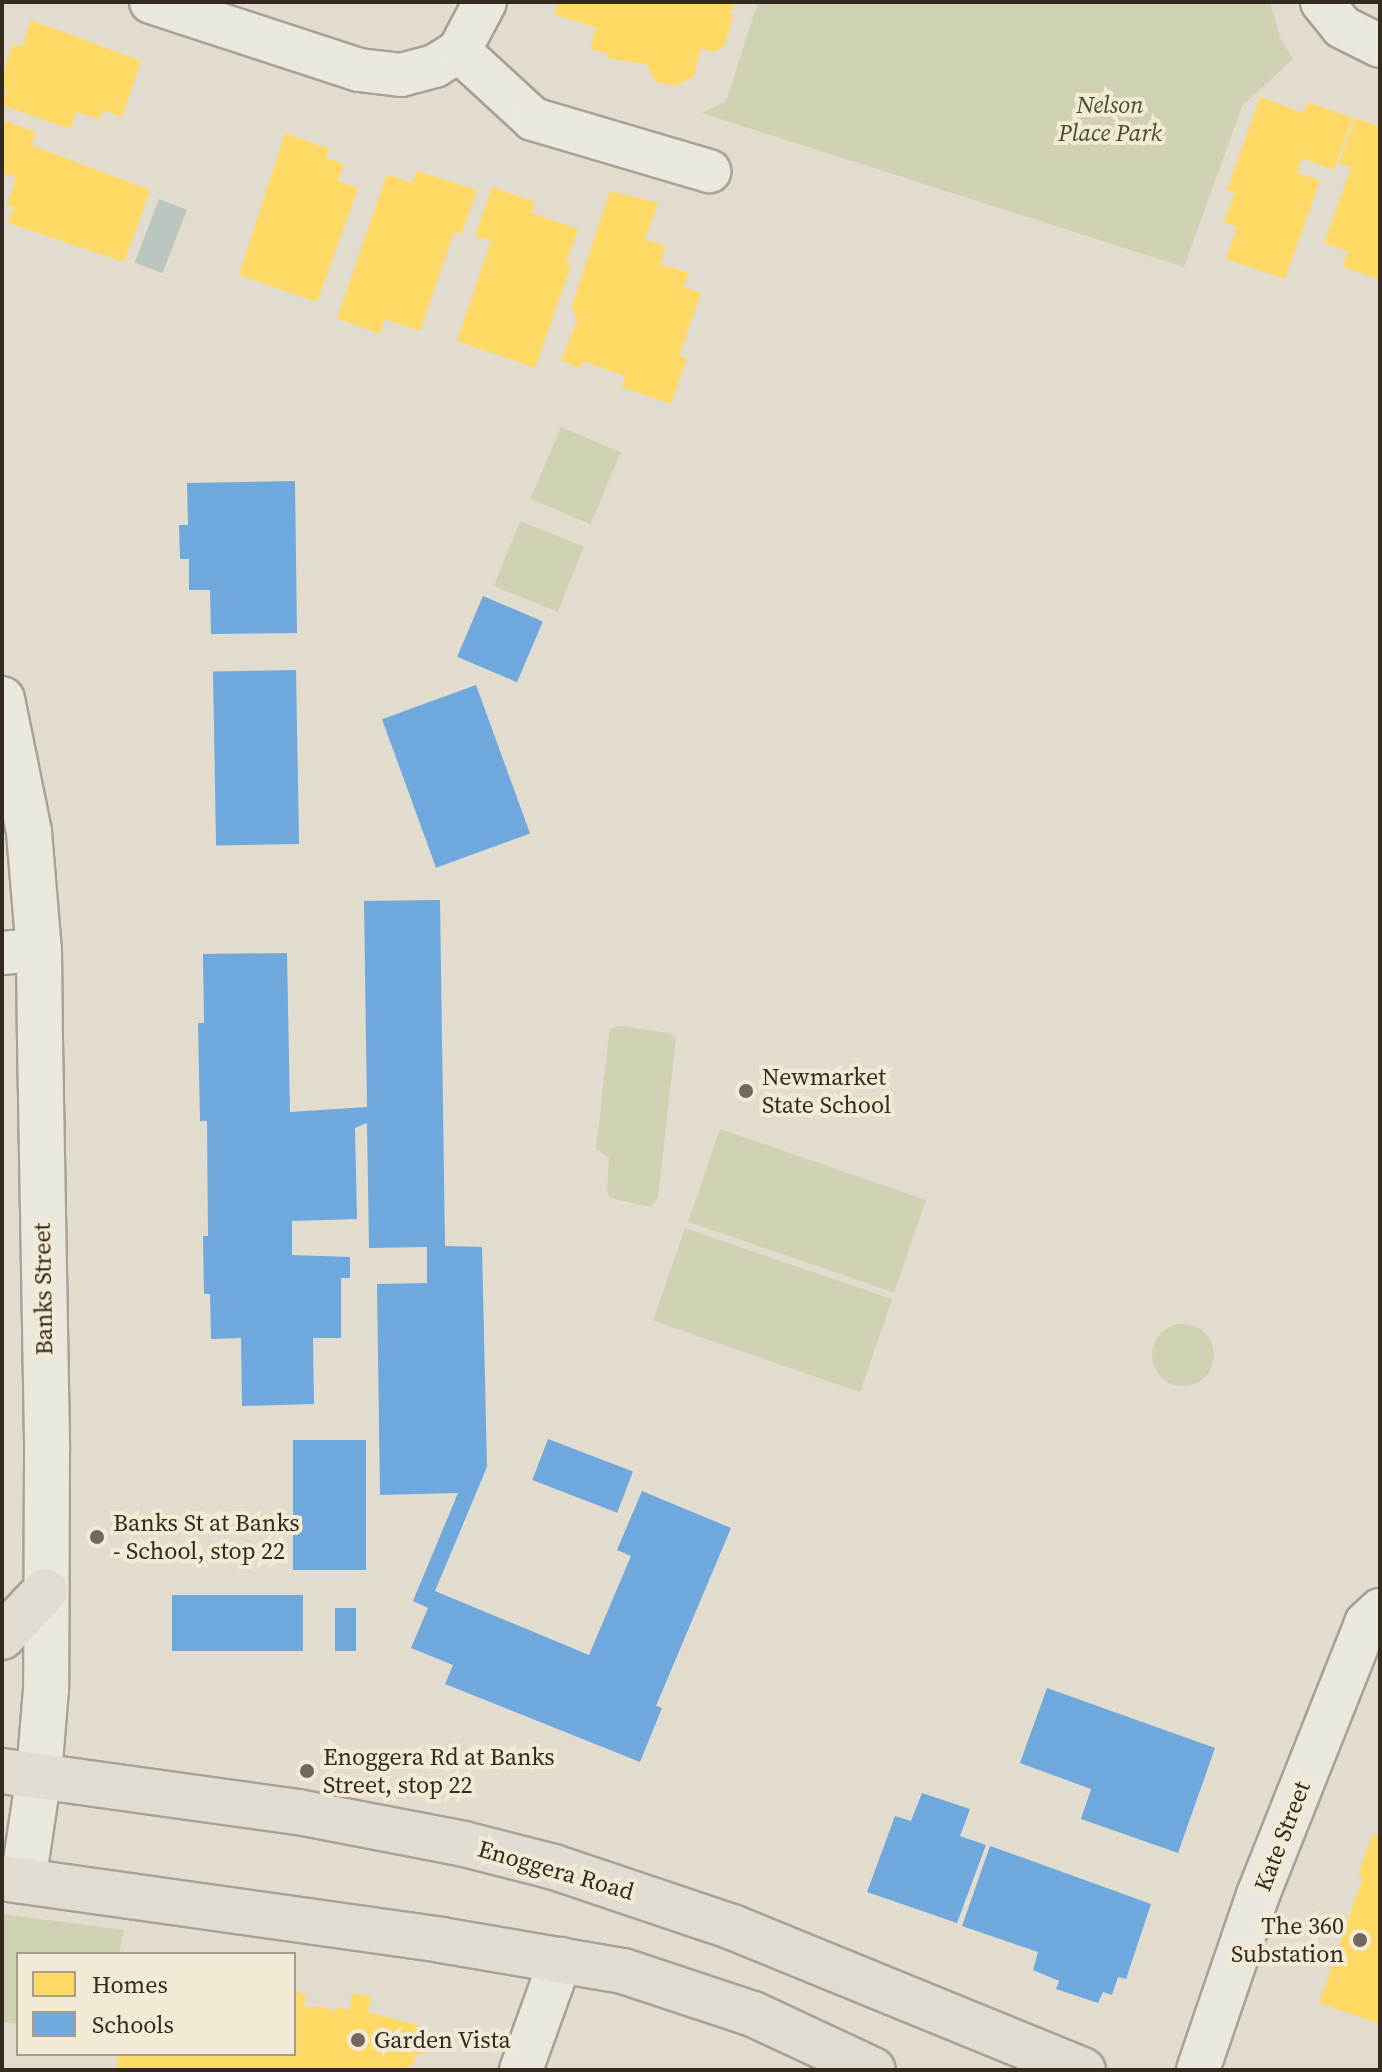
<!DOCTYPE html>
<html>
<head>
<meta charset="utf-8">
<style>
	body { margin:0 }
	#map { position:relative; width:1382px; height:2072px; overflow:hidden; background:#e2dcce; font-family:"Source Serif 4",serif }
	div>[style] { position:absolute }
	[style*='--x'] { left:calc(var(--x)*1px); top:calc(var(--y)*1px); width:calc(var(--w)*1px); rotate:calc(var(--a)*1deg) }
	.green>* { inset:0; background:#d0d0b2; transform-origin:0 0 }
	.round { border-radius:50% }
	.water>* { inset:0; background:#b9c7bf; transform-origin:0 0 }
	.homes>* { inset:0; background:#ffd966 }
	.schools>* { inset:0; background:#6fa8dc; transform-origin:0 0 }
	.roads { filter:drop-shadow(2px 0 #a7a196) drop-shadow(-2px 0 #a7a196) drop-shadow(0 2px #a7a196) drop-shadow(0 -2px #a7a196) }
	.street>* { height:42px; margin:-21px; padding:0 21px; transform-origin:21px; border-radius:21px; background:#eae7de }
	.secondary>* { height:44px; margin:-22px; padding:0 22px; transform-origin:22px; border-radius:22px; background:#eae7de }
	.primary>* { height:44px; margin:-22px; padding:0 22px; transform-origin:22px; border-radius:22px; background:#e1dcd1 }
	.dots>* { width:22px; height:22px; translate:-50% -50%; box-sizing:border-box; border:4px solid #f2ead5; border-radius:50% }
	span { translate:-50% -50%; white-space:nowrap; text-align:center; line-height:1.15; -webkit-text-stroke:8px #f2ead5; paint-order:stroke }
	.park-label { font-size:24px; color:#454f28; font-style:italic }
	.poi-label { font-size:24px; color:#352a20 }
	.left { translate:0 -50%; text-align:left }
	.right { translate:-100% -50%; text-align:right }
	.street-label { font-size:24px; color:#352a20 }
	.frame { position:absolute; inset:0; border:4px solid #352a20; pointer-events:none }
	.legend { position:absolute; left:16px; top:1952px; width:280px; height:104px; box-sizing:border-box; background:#f2ead5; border:2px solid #a69d8d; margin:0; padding:10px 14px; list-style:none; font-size:24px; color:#352a20 }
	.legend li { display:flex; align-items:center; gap:16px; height:40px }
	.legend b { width:40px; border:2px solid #a69d8d }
</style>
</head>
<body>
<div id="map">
	<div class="green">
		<i style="clip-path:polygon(758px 2px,1270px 2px,1281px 40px,1293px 59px,1242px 106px,1184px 267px,702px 113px,726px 101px)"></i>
		<i style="left:561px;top:427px;width:65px;height:78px;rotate:23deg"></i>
		<i style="left:520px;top:521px;width:69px;height:70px;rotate:22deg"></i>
		<i style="clip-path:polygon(619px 1026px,671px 1033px,676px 1038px,658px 1197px,651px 1207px,610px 1198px,607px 1192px,609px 1158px,596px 1149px,609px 1034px,610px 1029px)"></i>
		<i style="left:720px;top:1129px;width:218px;height:98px;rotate:19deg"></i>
		<i style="left:685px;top:1228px;width:219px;height:98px;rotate:19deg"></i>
		<i class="round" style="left:1152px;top:1324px;width:62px;height:62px"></i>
		<i style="clip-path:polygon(2px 1914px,124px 1930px,119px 1954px,18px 1954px,18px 2024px,2px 2022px)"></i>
	</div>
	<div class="water">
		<i style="left:159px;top:199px;width:30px;height:68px;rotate:21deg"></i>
	</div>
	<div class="homes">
		<i style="clip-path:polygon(558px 2px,734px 2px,731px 12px,728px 11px,733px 17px,724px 47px,714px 52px,701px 48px,694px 76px,676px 86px,656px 82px,646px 64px,610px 59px,606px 53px,590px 49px,596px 27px,555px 15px)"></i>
		<i style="clip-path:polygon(31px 20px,141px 61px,122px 117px,103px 110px,100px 119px,76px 112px,70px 129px,2px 105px,7px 89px,2px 87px,2px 76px,7px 61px,13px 44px,22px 47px)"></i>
		<i style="clip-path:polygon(1260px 97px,1303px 113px,1308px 102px,1353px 118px,1334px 170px,1302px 158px,1297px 173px,1320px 180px,1285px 279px,1226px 259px,1237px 227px,1224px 222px,1235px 192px,1227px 190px)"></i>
		<i style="clip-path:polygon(1355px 118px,1380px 127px,1380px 280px,1343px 267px,1348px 251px,1324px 243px,1351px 168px,1339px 163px)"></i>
		<i style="clip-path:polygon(2px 120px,36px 132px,31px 145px,150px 190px,124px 262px,8px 223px,14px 207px,7px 205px,16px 178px,2px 172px)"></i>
		<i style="clip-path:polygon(285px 133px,329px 149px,326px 158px,344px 164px,338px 181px,358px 188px,317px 302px,239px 275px)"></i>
		<i style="clip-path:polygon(417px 171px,477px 190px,461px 235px,454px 232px,453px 235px,420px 331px,385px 319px,380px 334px,337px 318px,387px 174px,412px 183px)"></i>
		<i style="clip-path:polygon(492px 187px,535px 202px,532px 213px,578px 229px,566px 263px,571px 265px,535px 368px,457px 341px,491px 241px,475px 236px)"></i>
		<i style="clip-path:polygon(610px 191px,658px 203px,645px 239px,666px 246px,660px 264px,689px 273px,683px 287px,701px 293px,679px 356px,687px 358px,671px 404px,622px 387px,625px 376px,582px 361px,580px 368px,561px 360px,577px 321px,572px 305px)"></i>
		<i style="clip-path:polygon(1373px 1834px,1380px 1836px,1380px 2024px,1319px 2003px,1363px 1877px,1358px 1875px)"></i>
		<i style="clip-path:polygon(294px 1990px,306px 1995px,304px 2007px,325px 2007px,335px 2012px,336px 2007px,350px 2010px,352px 1993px,371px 1996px,368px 2012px,425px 2027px,421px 2055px,415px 2054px,414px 2065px,409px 2064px,408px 2070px,117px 2068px,119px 2054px,294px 2054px)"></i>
	</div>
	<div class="schools">
		<i style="clip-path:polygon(295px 481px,297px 633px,211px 634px,210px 590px,189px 590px,189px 559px,180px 559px,179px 525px,188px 525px,187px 483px)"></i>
		<i style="left:483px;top:596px;width:65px;height:66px;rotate:23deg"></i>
		<i style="left:296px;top:670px;width:174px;height:83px;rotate:89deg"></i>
		<i style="left:476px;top:685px;width:158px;height:100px;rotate:70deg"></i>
		<i style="clip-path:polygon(440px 900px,445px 1246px,482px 1247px,487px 1467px,435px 1591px,589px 1655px,631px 1556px,617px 1550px,642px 1491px,731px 1528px,656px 1706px,662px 1708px,640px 1762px,445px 1684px,453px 1665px,411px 1648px,428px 1608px,413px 1601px,458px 1493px,380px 1495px,377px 1284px,427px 1283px,427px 1247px,369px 1248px,367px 1123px,355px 1128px,357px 1219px,292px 1221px,292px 1255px,350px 1257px,350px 1278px,341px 1278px,341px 1338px,313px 1338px,314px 1404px,242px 1406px,241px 1338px,211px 1339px,210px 1294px,204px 1294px,203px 1236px,208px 1236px,207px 1121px,200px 1121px,198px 1023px,204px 1023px,203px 954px,287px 953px,290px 1112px,367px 1107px,364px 901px)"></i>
		<i style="left:548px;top:1439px;width:91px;height:44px;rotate:21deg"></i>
		<i style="left:366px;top:1440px;width:130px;height:73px;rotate:90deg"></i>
		<i style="left:172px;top:1595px;width:131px;height:56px"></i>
		<i style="left:356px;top:1608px;width:43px;height:21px;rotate:90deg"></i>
		<i style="clip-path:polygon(1047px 1688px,1215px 1748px,1178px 1853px,1081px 1819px,1091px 1789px,1020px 1763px)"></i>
		<i style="clip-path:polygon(922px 1793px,970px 1809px,960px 1836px,986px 1845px,957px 1923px,867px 1892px,895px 1816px,911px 1821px)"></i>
		<i style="clip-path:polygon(990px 1846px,1151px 1904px,1126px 1979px,1118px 1977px,1112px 1995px,1103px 1992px,1098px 2003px,1056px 1989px,1059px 1981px,1033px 1970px,1038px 1952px,962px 1926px)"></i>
	</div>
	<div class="roads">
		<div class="street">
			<i style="--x:151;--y:2;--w:219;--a:18.1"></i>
			<i style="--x:359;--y:70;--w:42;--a:6.8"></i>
			<i style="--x:401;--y:75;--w:35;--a:-15"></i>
			<i style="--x:435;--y:66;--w:28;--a:-32"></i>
			<i style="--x:459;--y:51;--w:55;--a:-62"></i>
			<i style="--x:1322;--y:2;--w:32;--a:51"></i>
			<i style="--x:1342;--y:27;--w:42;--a:26.6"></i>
			<i style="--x:459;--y:51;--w:100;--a:42.6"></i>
			<i style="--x:533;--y:119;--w:184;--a:16.5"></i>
			<i style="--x:2;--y:953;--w:37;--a:-5"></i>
			<i style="--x:521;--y:2070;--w:118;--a:-70.2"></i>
			<i style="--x:1198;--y:2070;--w:185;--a:-71.1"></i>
			<i style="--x:1258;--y:1895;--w:293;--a:-68.3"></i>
			<i style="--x:1366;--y:1623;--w:19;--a:-43"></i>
		</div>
		<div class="secondary">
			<i style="--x:2;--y:699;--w:136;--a:78.5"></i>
			<i style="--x:29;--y:832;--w:118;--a:85.2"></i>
			<i style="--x:39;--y:950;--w:90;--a:89.4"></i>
			<i style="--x:40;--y:1040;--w:411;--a:89"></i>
			<i style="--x:47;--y:1451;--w:238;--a:90.2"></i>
			<i style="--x:46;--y:1689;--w:86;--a:94.7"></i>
			<i style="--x:39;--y:1775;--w:107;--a:98.6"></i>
		</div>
		<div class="primary">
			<i style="--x:2;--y:1637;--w:63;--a:-46.9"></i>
			<i style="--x:2;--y:1771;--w:299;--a:7.9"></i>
			<i style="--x:298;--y:1812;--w:169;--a:10.9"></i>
			<i style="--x:464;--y:1844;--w:93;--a:14.3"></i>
			<i style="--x:554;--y:1867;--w:188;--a:18.6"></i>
			<i style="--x:732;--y:1927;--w:379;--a:22.2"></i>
			<i style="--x:2;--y:1878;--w:443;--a:8"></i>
			<i style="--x:441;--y:1940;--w:185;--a:9.7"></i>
			<i style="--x:623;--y:1971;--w:137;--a:18.3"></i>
			<i style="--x:753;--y:2014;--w:132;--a:25"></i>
		</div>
	</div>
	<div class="dots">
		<i style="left:746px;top:1091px;background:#72685d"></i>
		<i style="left:97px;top:1537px;background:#72685d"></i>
		<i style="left:307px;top:1771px;background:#72685d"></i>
		<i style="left:1360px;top:1940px;background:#72685d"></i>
		<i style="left:358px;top:2040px;background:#72685d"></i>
	</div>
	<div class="park-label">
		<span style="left:1110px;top:119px">Nelson<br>Place Park</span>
	</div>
	<div class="poi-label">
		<span class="left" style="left:762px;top:1091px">Newmarket<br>State School</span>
		<span class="left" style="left:113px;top:1537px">Banks St at Banks<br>- School, stop 22</span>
		<span class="left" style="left:323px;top:1771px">Enoggera Rd at Banks<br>Street, stop 22</span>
		<span class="right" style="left:1344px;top:1940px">The 360<br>Substation</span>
		<span class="left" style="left:374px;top:2040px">Garden Vista</span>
	</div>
	<div class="street-label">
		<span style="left:43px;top:1289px;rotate:-91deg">Banks Street</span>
		<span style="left:1282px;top:1836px;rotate:-69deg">Kate Street</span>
		<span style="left:556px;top:1870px;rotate:16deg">Enoggera Road</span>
	</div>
	<div class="frame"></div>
	<ul class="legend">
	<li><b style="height:22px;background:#ffd966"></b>Homes</li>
	<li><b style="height:22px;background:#6fa8dc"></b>Schools</li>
	</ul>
</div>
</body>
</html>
